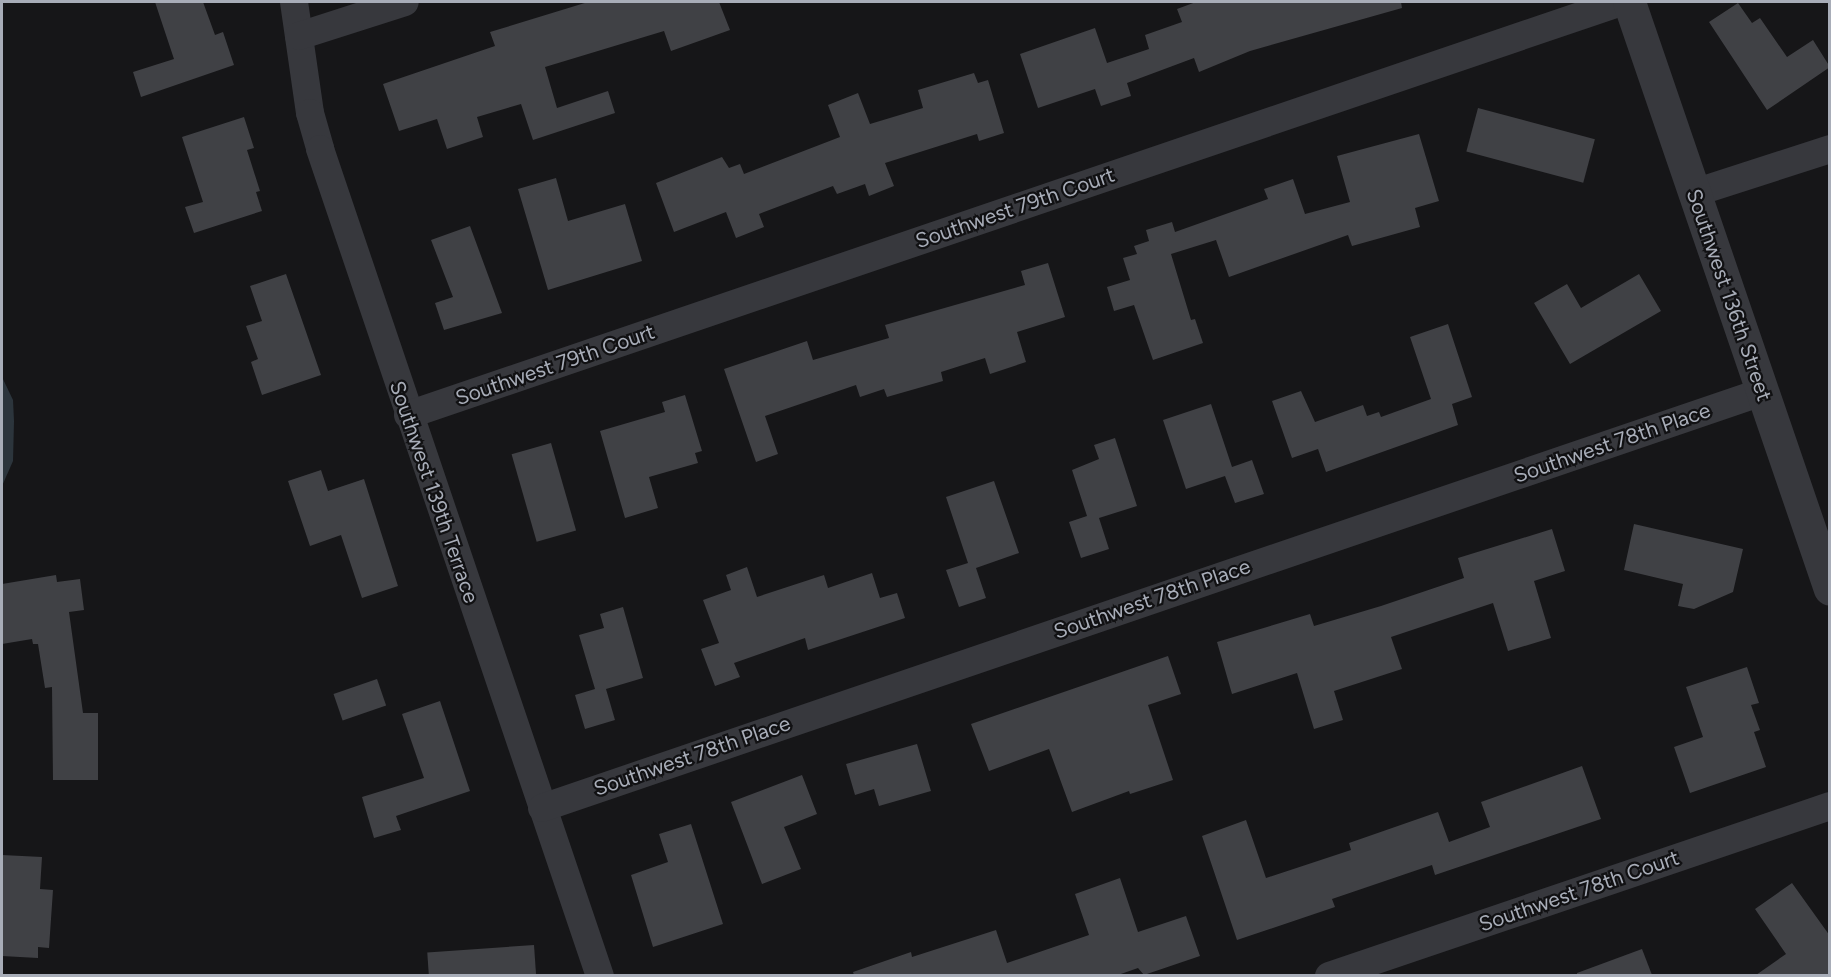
<!DOCTYPE html>
<html>
<head>
<meta charset="utf-8">
<style>
	body { margin:0 }
	#map { position:relative; width:1831px; height:977px; overflow:hidden; background:#161618; font-family:Figtree,sans-serif }
	div>[style] { position:absolute }
	[style*='--x'] { left:calc(var(--x)*1px); top:calc(var(--y)*1px); width:calc(var(--w)*1px); rotate:calc(var(--a)*1deg) }
	.water>* { inset:0; background:#2c353c }
	.building>* { inset:0; background:#404145; transform-origin:0 0 }
	.minor>* { height:28px; margin:-14px; padding:0 14px; transform-origin:14px; border-radius:14px; background:#37383d }
	.tertiary>* { height:33px; margin:-16.5px; padding:0 16.5px; transform-origin:16.5px; border-radius:16.5px; background:#37383d }
	span { translate:-50% -50%; white-space:nowrap; text-align:center; line-height:1.15; -webkit-text-stroke:4.5px #111113; paint-order:stroke }
	.street-label { font-size:21px; color:#a8adb8 }
	.frame { position:absolute; inset:0; border:3px solid #a8adb8; pointer-events:none }
</style>
</head>
<body>
<div id="map">
	<div class="water">
		<i style="clip-path:polygon(2px 377px,13px 400px,14px 421px,13px 461px,2px 486px)"></i>
	</div>
	<div class="building">
		<i style="clip-path:polygon(155px 2px,203px 2px,215px 35px,223px 32px,234px 65px,141px 97px,133px 72px,174px 59px)"></i>
		<i style="clip-path:polygon(588px 2px,719px 2px,730px 30px,671px 51px,664px 31px,545px 67px,557px 108px,608px 91px,615px 113px,533px 140px,521px 104px,477px 117px,483px 137px,447px 149px,437px 119px,399px 131px,383px 84px,495px 46px,490px 32px)"></i>
		<i style="clip-path:polygon(1196px 2px,1401px 2px,1402px 8px,1250px 51px,1199px 72px,1194px 58px,1127px 83px,1131px 96px,1101px 106px,1095px 89px,1038px 108px,1020px 54px,1095px 28px,1107px 63px,1149px 49px,1145px 35px,1182px 22px,1177px 9px)"></i>
		<i style="clip-path:polygon(1738px 3px,1752px 23px,1760px 18px,1787px 57px,1813px 40px,1830px 67px,1767px 110px,1709px 22px)"></i>
		<i style="clip-path:polygon(974px 73px,978px 83px,988px 80px,1004px 133px,979px 141px,977px 134px,885px 163px,894px 186px,869px 196px,865px 184px,837px 194px,833px 186px,759px 214px,764px 227px,736px 238px,726px 212px,674px 232px,656px 183px,722px 157px,729px 168px,740px 164px,744px 174px,840px 137px,828px 105px,858px 93px,870px 124px,923px 108px,918px 90px)"></i>
		<i style="left:1478px;top:108px;width:121px;height:45px;rotate:15deg"></i>
		<i style="clip-path:polygon(244px 117px,254px 148px,247px 150px,260px 191px,256px 192px,262px 211px,194px 233px,185px 207px,203px 202px,182px 137px)"></i>
		<i style="clip-path:polygon(1419px 134px,1439px 201px,1415px 208px,1420px 227px,1352px 246px,1348px 235px,1229px 277px,1216px 240px,1171px 254px,1191px 320px,1195px 319px,1203px 343px,1153px 360px,1134px 305px,1114px 311px,1107px 287px,1130px 280px,1123px 258px,1137px 254px,1134px 246px,1149px 241px,1146px 230px,1172px 222px,1175px 232px,1268px 199px,1264px 189px,1293px 179px,1305px 214px,1350px 202px,1337px 156px)"></i>
		<i style="clip-path:polygon(556px 178px,568px 221px,625px 204px,642px 261px,548px 290px,518px 189px)"></i>
		<i style="clip-path:polygon(470px 226px,502px 313px,444px 330px,435px 303px,453px 297px,431px 240px)"></i>
		<i style="clip-path:polygon(1048px 263px,1065px 317px,1017px 332px,1026px 362px,990px 374px,985px 358px,941px 372px,943px 381px,887px 397px,884px 389px,860px 397px,856px 385px,765px 416px,778px 454px,756px 462px,724px 369px,807px 341px,813px 360px,889px 338px,885px 325px,1025px 285px,1021px 271px)"></i>
		<i style="clip-path:polygon(286px 274px,321px 375px,262px 395px,251px 362px,258px 359px,246px 326px,262px 321px,250px 286px)"></i>
		<i style="clip-path:polygon(1639px 274px,1661px 311px,1570px 364px,1534px 303px,1567px 284px,1581px 308px)"></i>
		<i style="clip-path:polygon(1448px 324px,1472px 397px,1452px 404px,1458px 425px,1326px 472px,1318px 449px,1292px 458px,1272px 401px,1301px 391px,1315px 422px,1363px 405px,1367px 416px,1379px 412px,1381px 417px,1431px 399px,1410px 337px)"></i>
		<i style="clip-path:polygon(685px 395px,702px 451px,695px 453px,698px 463px,649px 477px,658px 508px,625px 518px,600px 431px,665px 412px,662px 402px)"></i>
		<i style="clip-path:polygon(1211px 404px,1232px 467px,1252px 460px,1264px 494px,1235px 503px,1225px 476px,1186px 489px,1163px 420px)"></i>
		<i style="clip-path:polygon(1115px 438px,1137px 506px,1099px 518px,1109px 549px,1081px 558px,1069px 522px,1087px 516px,1072px 470px,1099px 459px,1094px 445px)"></i>
		<i style="left:551px;top:443px;width:91px;height:41px;rotate:74deg"></i>
		<i style="clip-path:polygon(321px 470px,328px 491px,364px 479px,398px 586px,362px 598px,341px 535px,310px 546px,288px 481px)"></i>
		<i style="clip-path:polygon(994px 481px,1019px 553px,976px 568px,986px 598px,959px 607px,946px 570px,968px 563px,946px 497px)"></i>
		<i style="clip-path:polygon(1634px 524px,1743px 549px,1733px 592px,1694px 609px,1678px 606px,1683px 584px,1624px 570px)"></i>
		<i style="clip-path:polygon(1552px 529px,1565px 571px,1534px 581px,1551px 638px,1508px 651px,1493px 603px,1391px 637px,1402px 669px,1334px 691px,1343px 720px,1314px 729px,1297px 673px,1232px 694px,1217px 642px,1310px 614px,1314px 626px,1381px 606px,1464px 578px,1458px 558px)"></i>
		<i style="clip-path:polygon(747px 567px,757px 597px,824px 575px,828px 588px,872px 573px,880px 598px,897px 593px,905px 618px,808px 650px,805px 638px,734px 663px,740px 677px,715px 686px,701px 649px,719px 643px,703px 600px,731px 590px,726px 575px)"></i>
		<i style="clip-path:polygon(56px 575px,57px 582px,80px 579px,84px 610px,69px 612px,83px 713px,98px 713px,98px 780px,53px 780px,52px 687px,45px 688px,38px 644px,33px 644px,32px 639px,2px 644px,2px 584px)"></i>
		<i style="clip-path:polygon(623px 607px,643px 678px,606px 689px,615px 720px,585px 729px,575px 695px,595px 689px,579px 635px,604px 628px,600px 614px)"></i>
		<i style="clip-path:polygon(1168px 656px,1181px 694px,1148px 705px,1173px 780px,1130px 794px,1129px 791px,1072px 812px,1049px 749px,989px 771px,971px 724px)"></i>
		<i style="clip-path:polygon(1747px 667px,1759px 703px,1751px 705px,1760px 730px,1754px 732px,1766px 767px,1690px 793px,1674px 747px,1703px 737px,1686px 687px)"></i>
		<i style="left:377px;top:679px;width:28px;height:46px;rotate:71deg"></i>
		<i style="clip-path:polygon(440px 701px,470px 791px,396px 816px,401px 830px,374px 838px,362px 797px,424px 778px,402px 714px)"></i>
		<i style="clip-path:polygon(917px 744px,931px 791px,879px 806px,874px 789px,855px 795px,846px 764px)"></i>
		<i style="clip-path:polygon(1582px 766px,1601px 819px,1435px 875px,1432px 865px,1332px 899px,1335px 907px,1237px 940px,1202px 836px,1246px 820px,1266px 878px,1351px 850px,1349px 843px,1438px 812px,1449px 842px,1490px 827px,1481px 802px)"></i>
		<i style="clip-path:polygon(802px 775px,817px 814px,784px 827px,801px 869px,762px 884px,731px 802px)"></i>
		<i style="clip-path:polygon(691px 824px,723px 924px,653px 947px,631px 875px,668px 862px,659px 834px)"></i>
		<i style="clip-path:polygon(2px 855px,42px 857px,40px 889px,53px 890px,49px 948px,38px 947px,38px 958px,2px 956px)"></i>
		<i style="clip-path:polygon(1120px 878px,1138px 932px,1186px 916px,1200px 956px,1144px 975px,1138px 968px,1118px 975px,854px 975px,853px 972px,911px 952px,912px 957px,996px 930px,1007px 963px,1089px 935px,1075px 894px)"></i>
		<i style="clip-path:polygon(1792px 883px,1830px 936px,1830px 975px,1756px 975px,1786px 954px,1755px 909px)"></i>
		<i style="left:534px;top:945px;width:30px;height:107px;rotate:86deg"></i>
		<i style="clip-path:polygon(1642px 949px,1652px 975px,1577px 975px,1577px 973px)"></i>
	</div>
	<div class="minor">
		<i style="--x:294;--y:2;--w:112;--a:81.8"></i>
		<i style="--x:310;--y:113;--w:37;--a:74"></i>
		<i style="--x:320;--y:149;--w:873;--a:71.3"></i>
		<i style="--x:299;--y:36;--w:111;--a:-17.8"></i>
		<i style="--x:1694;--y:193;--w:143;--a:-17.9"></i>
		<i style="--x:408;--y:415;--w:1281;--a:-18.8"></i>
		<i style="--x:542;--y:808;--w:1289;--a:-18.83"></i>
		<i style="--x:1329;--y:976;--w:529;--a:-18.74"></i>
	</div>
	<div class="tertiary">
		<i style="--x:1629;--y:2;--w:620;--a:71.1"></i>
	</div>
	<div class="street-label">
		<span style="left:1015px;top:208px;rotate:-19deg">Southwest 79th Court</span>
		<span style="left:1729px;top:295px;rotate:71deg">Southwest 136th Street</span>
		<span style="left:555px;top:365px;rotate:-19deg">Southwest 79th Court</span>
		<span style="left:1612px;top:443px;rotate:-19deg">Southwest 78th Place</span>
		<span style="left:434px;top:492px;rotate:71deg">Southwest 139th Terrace</span>
		<span style="left:1152px;top:599px;rotate:-19deg">Southwest 78th Place</span>
		<span style="left:692px;top:756px;rotate:-19deg">Southwest 78th Place</span>
		<span style="left:1579px;top:891px;rotate:-19deg">Southwest 78th Court</span>
	</div>
	<div class="frame"></div>
</div>
</body>
</html>
